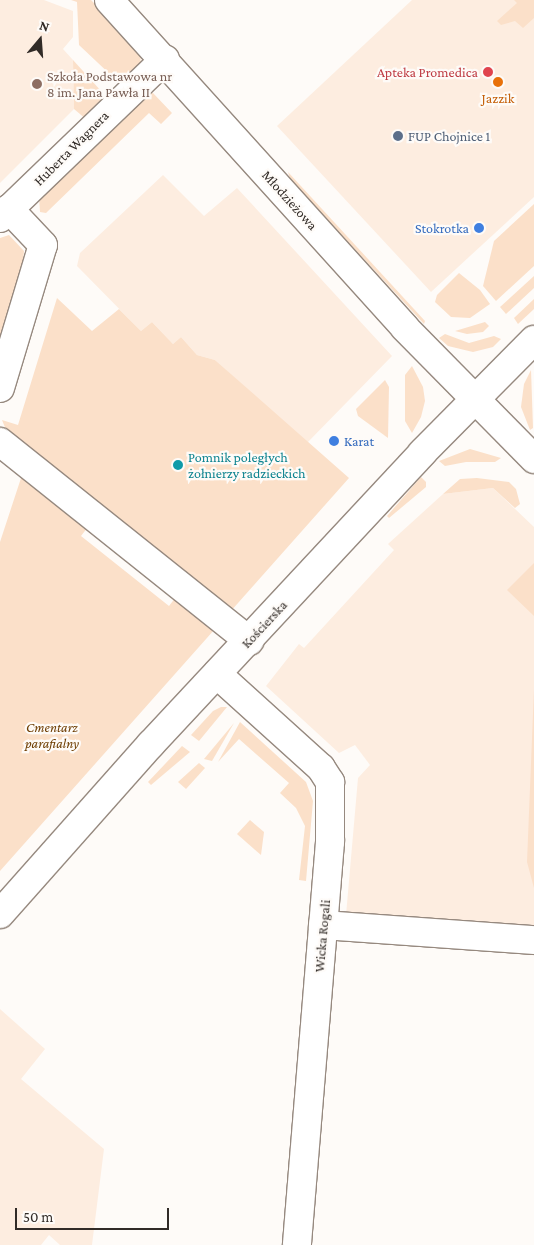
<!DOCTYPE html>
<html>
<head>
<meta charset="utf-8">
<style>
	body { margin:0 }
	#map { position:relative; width:534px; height:1245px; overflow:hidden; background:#fefbf8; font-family:"Crimson Pro",serif }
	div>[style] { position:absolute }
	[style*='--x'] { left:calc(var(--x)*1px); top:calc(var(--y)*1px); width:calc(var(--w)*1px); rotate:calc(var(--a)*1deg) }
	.built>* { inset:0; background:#fdede0 }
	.green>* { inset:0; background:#fbe0c9 }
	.roads { filter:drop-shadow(1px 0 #96897f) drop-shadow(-1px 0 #96897f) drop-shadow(0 1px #96897f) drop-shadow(0 -1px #96897f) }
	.minor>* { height:28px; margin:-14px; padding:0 14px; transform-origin:14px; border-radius:14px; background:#fff }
	.major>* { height:28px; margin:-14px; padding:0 14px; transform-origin:14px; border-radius:14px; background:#fff }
	.dots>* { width:14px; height:14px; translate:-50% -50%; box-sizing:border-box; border:2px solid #fefbf8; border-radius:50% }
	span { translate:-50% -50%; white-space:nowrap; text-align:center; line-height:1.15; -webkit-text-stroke:4.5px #fefbf8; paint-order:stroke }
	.health-label { font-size:14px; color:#be3a42 }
	.right { translate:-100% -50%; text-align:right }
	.education-label { font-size:14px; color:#785e54 }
	.left { translate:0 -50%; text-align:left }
	.food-label { font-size:14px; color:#c56008 }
	.service-label { font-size:14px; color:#4e5e75 }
	.street-label { font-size:14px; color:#312b27 }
	.shop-label { font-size:14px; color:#366cbe }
	.culture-label { font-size:14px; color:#0d838f }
	.park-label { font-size:14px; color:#6e3d00; font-style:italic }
	.north { position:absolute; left:15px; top:15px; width:50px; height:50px; -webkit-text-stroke:4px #fefbf8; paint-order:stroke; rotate:18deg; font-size:14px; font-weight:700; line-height:20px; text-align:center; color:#312b27 }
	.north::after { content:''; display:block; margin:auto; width:18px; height:22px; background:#312b27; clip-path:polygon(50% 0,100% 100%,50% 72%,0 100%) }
	.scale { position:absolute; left:15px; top:1208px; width:154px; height:22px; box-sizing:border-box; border:2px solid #312b27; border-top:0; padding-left:6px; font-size:15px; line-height:18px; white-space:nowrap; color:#312b27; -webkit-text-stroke:4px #fefbf8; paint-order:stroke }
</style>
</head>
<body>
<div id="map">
	<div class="built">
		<i style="clip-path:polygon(0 0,44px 0,73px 11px,73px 37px,63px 49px,73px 60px,74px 109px,0 183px)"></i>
		<i style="clip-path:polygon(412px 0,534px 0,534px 197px,431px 292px,277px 126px)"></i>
		<i style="clip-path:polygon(163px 175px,204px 216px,237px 188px,392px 356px,307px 443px,215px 360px,197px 355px,181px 337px,173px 344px,152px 322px,141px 331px,77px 266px,80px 253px)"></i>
		<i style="clip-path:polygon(493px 488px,534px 527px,534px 927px,376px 917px,376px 914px,346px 915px,358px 778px,370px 765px,355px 745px,339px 753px,266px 686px,299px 644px,304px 648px,394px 550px,388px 544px,443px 494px)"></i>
		<i style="clip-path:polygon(0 1009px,45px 1049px,21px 1079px,104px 1149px,92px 1245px,60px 1245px,49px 1235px,41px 1245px,0 1245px)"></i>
	</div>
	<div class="green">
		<i style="clip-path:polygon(71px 0,91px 0,140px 50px,141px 66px,129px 78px,115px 79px,79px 45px,77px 2px)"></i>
		<i style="clip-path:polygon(514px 0,534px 0,534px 18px,523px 28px,515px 21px,501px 25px,497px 21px,517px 3px)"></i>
		<i style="clip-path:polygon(73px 60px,102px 92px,102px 103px,87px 120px,74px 109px)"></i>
		<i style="clip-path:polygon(153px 93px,172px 113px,161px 124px,149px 113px,46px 213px,40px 212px,39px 197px,145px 95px)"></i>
		<i style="clip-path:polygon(288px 172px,425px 321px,424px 324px,290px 179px)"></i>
		<i style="clip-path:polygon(534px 204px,534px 266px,496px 301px,483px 286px,494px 241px)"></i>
		<i style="clip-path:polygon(9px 235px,24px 251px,23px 261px,30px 264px,0 361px,0 238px)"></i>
		<i style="clip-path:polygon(459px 273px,480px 290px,490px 304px,470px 318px,451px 317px,435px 302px,437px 295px)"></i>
		<i style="clip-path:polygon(534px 276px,534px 288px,506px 314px,500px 307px)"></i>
		<i style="clip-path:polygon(evenodd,57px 298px,92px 331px,119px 309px,141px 331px,152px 322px,173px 344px,181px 337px,197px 355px,215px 360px,349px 478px,0 871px,0 542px,23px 472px,2px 420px,18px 425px,57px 298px,91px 523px,179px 593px,169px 606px,81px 536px,91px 523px)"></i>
		<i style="clip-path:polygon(534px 299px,534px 309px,518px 324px,514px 318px)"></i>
		<i style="clip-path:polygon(485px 322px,489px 326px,483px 332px,467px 334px,455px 331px)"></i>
		<i style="clip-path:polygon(445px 334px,469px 343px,494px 336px,501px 339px,493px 347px,473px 352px,448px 346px,439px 338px)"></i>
		<i style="clip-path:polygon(412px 366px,423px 387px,425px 401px,421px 417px,412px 433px,405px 421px,405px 375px)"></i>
		<i style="clip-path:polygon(531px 370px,533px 428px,530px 430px,521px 407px,524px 384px)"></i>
		<i style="clip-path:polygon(385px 380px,389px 387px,388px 438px,358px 416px,356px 409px)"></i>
		<i style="clip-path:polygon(470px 449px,501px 458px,495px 462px,466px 462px,445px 466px,439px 461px)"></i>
		<i style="clip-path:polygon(421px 477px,426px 482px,426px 487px,389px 518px,387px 516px)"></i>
		<i style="clip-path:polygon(477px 478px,509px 482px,516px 489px,520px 504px,515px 508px,493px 488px,443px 494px,460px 479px)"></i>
		<i style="clip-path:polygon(534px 563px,534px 616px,507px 590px)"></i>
		<i style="clip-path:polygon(534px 689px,534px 888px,527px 862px)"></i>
		<i style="clip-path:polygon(221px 707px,227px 707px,199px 741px,191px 735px,213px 711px)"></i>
		<i style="clip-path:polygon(240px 722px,306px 782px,313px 801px,306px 881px,299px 880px,305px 826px,296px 808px,280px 793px,289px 783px,239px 739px,218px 762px)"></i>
		<i style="clip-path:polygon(234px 723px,212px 761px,204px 759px)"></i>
		<i style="clip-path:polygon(182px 746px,190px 752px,151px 785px,148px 782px)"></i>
		<i style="clip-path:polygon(199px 763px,205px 768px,186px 789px,178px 782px)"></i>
		<i style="clip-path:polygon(250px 820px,264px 832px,261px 855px,237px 834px)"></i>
	</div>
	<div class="roads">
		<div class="minor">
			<i style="--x:109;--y:0;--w:442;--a:47.9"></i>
			<i style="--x:405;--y:328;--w:184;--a:45.4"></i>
			<i style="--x:0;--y:218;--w:229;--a:-43.9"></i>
			<i style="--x:0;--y:388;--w:149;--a:-73.3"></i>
			<i style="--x:43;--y:245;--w:50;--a:-133.4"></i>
			<i style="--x:0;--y:442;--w:319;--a:38.6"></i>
			<i style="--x:217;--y:674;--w:140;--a:42.1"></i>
			<i style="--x:321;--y:768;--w:17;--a:57"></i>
			<i style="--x:330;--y:782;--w:60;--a:90"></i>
			<i style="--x:330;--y:842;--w:404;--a:94.7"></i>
			<i style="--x:323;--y:925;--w:212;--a:4.1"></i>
		</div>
		<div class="major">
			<i style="--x:0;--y:914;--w:227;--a:-48.4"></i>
			<i style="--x:151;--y:744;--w:398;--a:-47"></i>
			<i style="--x:422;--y:453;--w:159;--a:-45.3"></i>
		</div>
	</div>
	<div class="dots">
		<i style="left:488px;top:72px;background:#e0444e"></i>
		<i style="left:498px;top:82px;background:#e8710a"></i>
		<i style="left:37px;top:84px;background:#8d6e63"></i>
		<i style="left:398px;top:136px;background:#5c6f8a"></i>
		<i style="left:479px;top:228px;background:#3f7fe0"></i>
		<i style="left:334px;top:441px;background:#3f7fe0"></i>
		<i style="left:178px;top:465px;background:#0f9aa8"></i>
	</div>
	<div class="health-label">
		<span class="right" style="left:478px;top:72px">Apteka Promedica</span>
	</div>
	<div class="education-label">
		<span class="left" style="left:47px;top:84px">Szkoła Podstawowa nr<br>8 im. Jana Pawła II</span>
	</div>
	<div class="food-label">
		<span style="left:498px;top:98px">Jazzik</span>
	</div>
	<div class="service-label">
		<span class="left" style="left:408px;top:136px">FUP Chojnice 1</span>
	</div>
	<div class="street-label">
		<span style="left:71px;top:148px;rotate:-45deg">Huberta Wagnera</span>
		<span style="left:290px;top:200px;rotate:48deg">Młodzieżowa</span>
		<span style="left:264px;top:624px;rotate:-47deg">Kościerska</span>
		<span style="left:322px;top:936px;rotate:-85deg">Wicka Rogali</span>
	</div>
	<div class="shop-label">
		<span class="right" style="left:469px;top:228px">Stokrotka</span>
		<span class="left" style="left:344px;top:441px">Karat</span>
	</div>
	<div class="culture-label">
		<span class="left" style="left:188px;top:465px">Pomnik poległych<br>żołnierzy radzieckich</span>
	</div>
	<div class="park-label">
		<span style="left:52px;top:735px">Cmentarz<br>parafialny</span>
	</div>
	<div class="north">N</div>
	<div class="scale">50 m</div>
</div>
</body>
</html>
